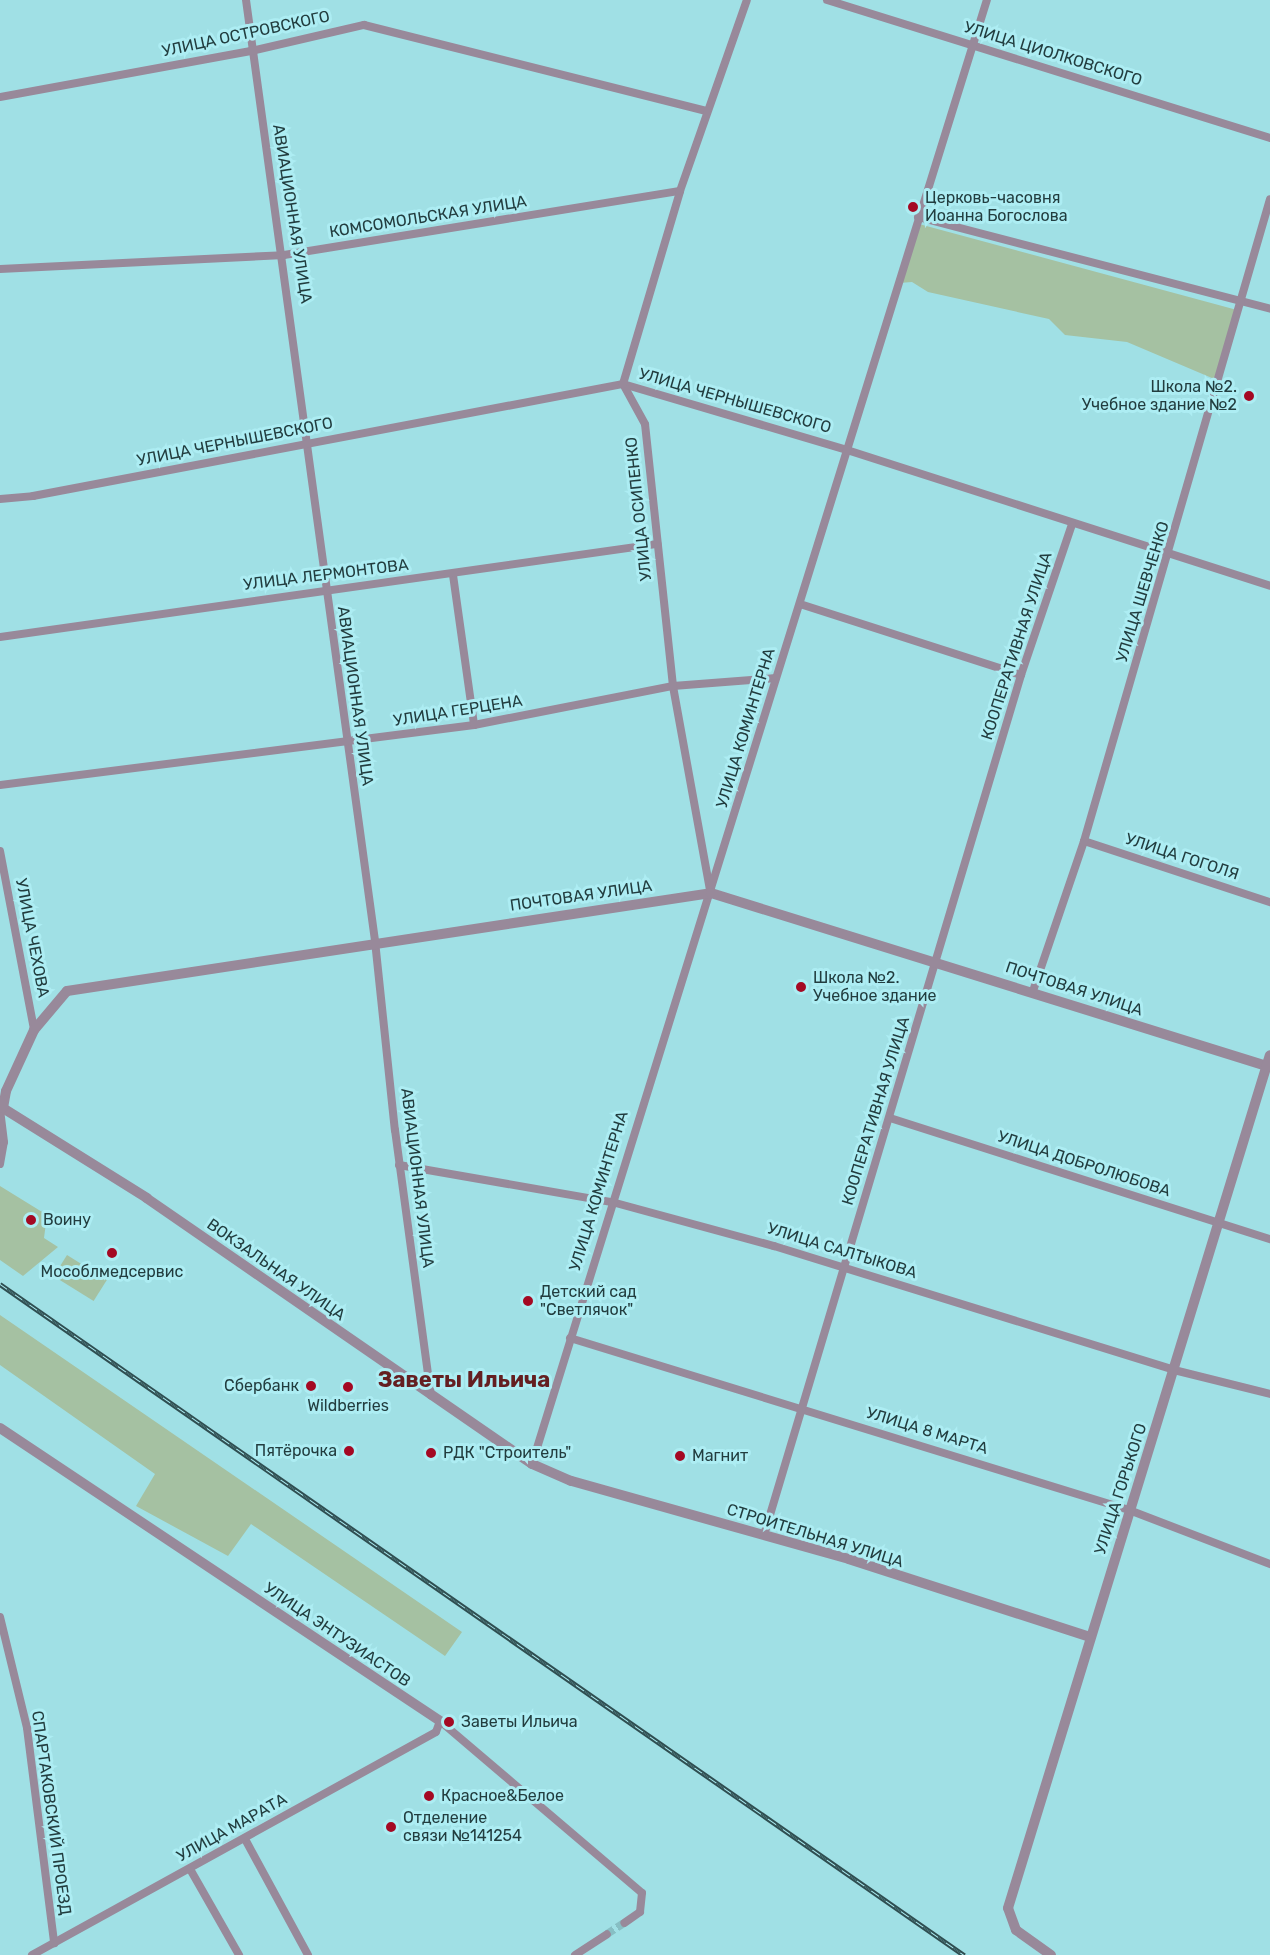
<!DOCTYPE html>
<html>
<head>
<meta charset="utf-8">
<style>
	body { margin:0 }
	#map { position:relative; width:1270px; height:1955px; overflow:hidden; background:#a0e0e5; font-family:Rubik,sans-serif }
	div>[style] { position:absolute }
	[style*='--x'] { left:calc(var(--x)*1px); top:calc(var(--y)*1px); width:calc(var(--w)*1px); rotate:calc(var(--a)*1deg) }
	.green>* { inset:0; background:#a5c1a2; transform-origin:0 0 }
	.minor-tunnel>* { height:8px; margin-top:-4px; transform-origin:0; background:repeating-linear-gradient(90deg,#87bfc4 0 8px,transparent 0 12px) }
	.minor>* { height:8px; margin:-4px; padding:0 4px; transform-origin:4px; border-radius:4px; background:#98899a }
	.tertiary>* { height:10px; margin:-5px; padding:0 5px; transform-origin:5px; border-radius:5px; background:#98899a }
	.rail>* { height:5px; margin-top:-2.5px; transform-origin:0; background:repeating-linear-gradient(90deg,#adedf3 0 9px,#2f4e51 0 18px); box-sizing:border-box; border-block:2px solid #2f4e51 }
	.dots>* { width:16px; height:16px; translate:-50% -50%; box-sizing:border-box; border:3px solid #adedf3; border-radius:50% }
	span { translate:-50% -50%; white-space:nowrap; text-align:center; line-height:1.15; -webkit-text-stroke:6px #adedf3; paint-order:stroke }
	.street-label { font-size:16px; color:#223d3f }
	.poi-label { font-size:16px; color:#223d3f }
	.left { translate:0 -50%; text-align:left }
	.right { translate:-100% -50%; text-align:right }
	.district-label { font-size:22px; color:#641f21; font-weight:700 }
</style>
</head>
<body>
<div id="map">
	<div class="green">
		<i style="clip-path:polygon(919px 224px,1237px 310px,1219px 381px,1127px 342px,1065px 335px,1049px 319px,928px 292px,912px 282px,899px 283px)"></i>
		<i style="clip-path:polygon(0 1186px,47px 1215px,44px 1238px,58px 1247px,23px 1276px,0 1260px)"></i>
		<i style="left:67px;top:1255px;width:47px;height:25px;rotate:32deg"></i>
		<i style="clip-path:polygon(0 1315px,462px 1632px,445px 1656px,251px 1524px,228px 1556px,136px 1506px,155px 1474px,0 1365px)"></i>
	</div>
	<div class="minor-tunnel">
		<i style="--x:607;--y:1934;--w:20;--a:-33"></i>
	</div>
	<div class="minor">
		<i style="--x:246;--y:0;--w:950;--a:82.19"></i>
		<i style="--x:375;--y:941;--w:190;--a:84"></i>
		<i style="--x:395;--y:1130;--w:268;--a:82.3"></i>
		<i style="--x:827;--y:0;--w:464;--a:17.3"></i>
		<i style="--x:0;--y:97;--w:255;--a:-10.4"></i>
		<i style="--x:251;--y:51;--w:116;--a:-13"></i>
		<i style="--x:364;--y:25;--w:353;--a:14.1"></i>
		<i style="--x:918;--y:217;--w:364;--a:14.6"></i>
		<i style="--x:0;--y:269;--w:284;--a:-2.8"></i>
		<i style="--x:284;--y:255;--w:401;--a:-9.2"></i>
		<i style="--x:0;--y:499;--w:33;--a:-5"></i>
		<i style="--x:33;--y:496;--w:601;--a:-10.75"></i>
		<i style="--x:623;--y:384;--w:234;--a:16.4"></i>
		<i style="--x:847;--y:450;--w:444;--a:17.8"></i>
		<i style="--x:453;--y:575;--w:151;--a:82"></i>
		<i style="--x:800;--y:604;--w:232;--a:17.8"></i>
		<i style="--x:0;--y:637;--w:664;--a:-8.06"></i>
		<i style="--x:0;--y:785;--w:478;--a:-7.2"></i>
		<i style="--x:474;--y:725;--w:203;--a:-11.1"></i>
		<i style="--x:673;--y:686;--w:103;--a:-4.4"></i>
		<i style="--x:1084;--y:841;--w:196;--a:18.2"></i>
		<i style="--x:0;--y:851;--w:182;--a:79.2"></i>
		<i style="--x:710;--y:890;--w:207;--a:-100.3"></i>
		<i style="--x:673;--y:686;--w:263;--a:-96.1"></i>
		<i style="--x:645;--y:424;--w:46;--a:-118.8"></i>
		<i style="--x:623;--y:384;--w:201;--a:-73.5"></i>
		<i style="--x:680;--y:191;--w:202;--a:-70.7"></i>
		<i style="--x:1033;--y:991;--w:158;--a:-71.2"></i>
		<i style="--x:1084;--y:841;--w:668;--a:-73.84"></i>
		<i style="--x:890;--y:1118;--w:399;--a:17.7"></i>
		<i style="--x:0;--y:1164;--w:22;--a:-80"></i>
		<i style="--x:4;--y:1142;--w:35;--a:-97"></i>
		<i style="--x:399;--y:1165;--w:216;--a:9.9"></i>
		<i style="--x:612;--y:1202;--w:168;--a:15.2"></i>
		<i style="--x:774;--y:1246;--w:419;--a:17.2"></i>
		<i style="--x:1174;--y:1370;--w:99;--a:14"></i>
		<i style="--x:570;--y:1338;--w:585;--a:17.1"></i>
		<i style="--x:1129;--y:1510;--w:151;--a:21"></i>
		<i style="--x:532;--y:1464;--w:1533;--a:-72.74"></i>
		<i style="--x:764;--y:1535;--w:898;--a:-73.36"></i>
		<i style="--x:1021;--y:675;--w:159;--a:-71.3"></i>
		<i style="--x:0;--y:1617;--w:114;--a:76.3"></i>
		<i style="--x:27;--y:1728;--w:217;--a:82.8"></i>
		<i style="--x:245;--y:1839;--w:132;--a:61.5"></i>
		<i style="--x:190;--y:1869;--w:99;--a:60.3"></i>
		<i style="--x:32;--y:1955;--w:461;--a:-28.9"></i>
		<i style="--x:436;--y:1732;--w:12;--a:-70"></i>
		<i style="--x:440;--y:1721;--w:265;--a:40.4"></i>
		<i style="--x:642;--y:1893;--w:19;--a:96"></i>
		<i style="--x:640;--y:1912;--w:19;--a:145"></i>
		<i style="--x:575;--y:1955;--w:38;--a:-33"></i>
	</div>
	<div class="tertiary">
		<i style="--x:0;--y:1428;--w:529;--a:33.66"></i>
		<i style="--x:1090;--y:1637;--w:253;--a:-162.1"></i>
		<i style="--x:849;--y:1559;--w:289;--a:-164.3"></i>
		<i style="--x:571;--y:1481;--w:43;--a:-156.4"></i>
		<i style="--x:532;--y:1464;--w:468;--a:-145.4"></i>
		<i style="--x:147;--y:1198;--w:170;--a:-148"></i>
		<i style="--x:3;--y:1108;--w:17;--a:-80"></i>
		<i style="--x:6;--y:1091;--w:67;--a:-65.3"></i>
		<i style="--x:34;--y:1030;--w:51;--a:-49.8"></i>
		<i style="--x:67;--y:991;--w:651;--a:-8.65"></i>
		<i style="--x:711;--y:893;--w:585;--a:17.29"></i>
		<i style="--x:1051;--y:1955;--w:43;--a:-144.5"></i>
		<i style="--x:1016;--y:1930;--w:23;--a:-110"></i>
		<i style="--x:1008;--y:1908;--w:892;--a:-72.93"></i>
	</div>
	<div class="rail">
		<i style="--x:0;--y:1284;--w:1175;--a:34.84"></i>
	</div>
	<div class="dots">
		<i style="left:913px;top:207px;background:#a40923"></i>
		<i style="left:1249px;top:396px;background:#a40923"></i>
		<i style="left:801px;top:987px;background:#a40923"></i>
		<i style="left:31px;top:1220px;background:#a40923"></i>
		<i style="left:112px;top:1253px;background:#a40923"></i>
		<i style="left:528px;top:1301px;background:#a40923"></i>
		<i style="left:311px;top:1386px;background:#a40923"></i>
		<i style="left:348px;top:1387px;background:#a40923"></i>
		<i style="left:349px;top:1451px;background:#a40923"></i>
		<i style="left:431px;top:1453px;background:#a40923"></i>
		<i style="left:680px;top:1456px;background:#a40923"></i>
		<i style="left:449px;top:1722px;background:#a40923"></i>
		<i style="left:429px;top:1796px;background:#a40923"></i>
		<i style="left:391px;top:1827px;background:#a40923"></i>
	</div>
	<div class="street-label">
		<span style="left:246px;top:34px;rotate:-12deg">УЛИЦА ОСТРОВСКОГО</span>
		<span style="left:1053px;top:54px;rotate:17deg">УЛИЦА ЦИОЛКОВСКОГО</span>
		<span style="left:292px;top:214px;rotate:81deg">АВИАЦИОННАЯ УЛИЦА</span>
		<span style="left:428px;top:217px;rotate:-9deg">КОМСОМОЛЬСКАЯ УЛИЦА</span>
		<span style="left:735px;top:401px;rotate:16deg">УЛИЦА ЧЕРНЫШЕВСКОГО</span>
		<span style="left:235px;top:442px;rotate:-11deg">УЛИЦА ЧЕРНЫШЕВСКОГО</span>
		<span style="left:639px;top:509px;rotate:-96deg">УЛИЦА ОСИПЕНКО</span>
		<span style="left:326px;top:575px;rotate:-7deg">УЛИЦА ЛЕРМОНТОВА</span>
		<span style="left:1143px;top:592px;rotate:-73deg">УЛИЦА ШЕВЧЕНКО</span>
		<span style="left:1017px;top:646px;rotate:-72deg">КООПЕРАТИВНАЯ УЛИЦА</span>
		<span style="left:355px;top:696px;rotate:82deg">АВИАЦИОННАЯ УЛИЦА</span>
		<span style="left:458px;top:711px;rotate:-9deg">УЛИЦА ГЕРЦЕНА</span>
		<span style="left:746px;top:728px;rotate:-73deg">УЛИЦА КОМИНТЕРНА</span>
		<span style="left:1182px;top:857px;rotate:18deg">УЛИЦА ГОГОЛЯ</span>
		<span style="left:581px;top:896px;rotate:-8deg">ПОЧТОВАЯ УЛИЦА</span>
		<span style="left:32px;top:938px;rotate:79deg">УЛИЦА ЧЕХОВА</span>
		<span style="left:1074px;top:989px;rotate:18deg">ПОЧТОВАЯ УЛИЦА</span>
		<span style="left:876px;top:1111px;rotate:-73deg">КООПЕРАТИВНАЯ УЛИЦА</span>
		<span style="left:1084px;top:1164px;rotate:18deg">УЛИЦА ДОБРОЛЮБОВА</span>
		<span style="left:417px;top:1178px;rotate:83deg">АВИАЦИОННАЯ УЛИЦА</span>
		<span style="left:599px;top:1191px;rotate:-73deg">УЛИЦА КОМИНТЕРНА</span>
		<span style="left:842px;top:1251px;rotate:17deg">УЛИЦА САЛТЫКОВА</span>
		<span style="left:276px;top:1270px;rotate:35deg">ВОКЗАЛЬНАЯ УЛИЦА</span>
		<span style="left:927px;top:1431px;rotate:17deg">УЛИЦА 8 МАРТА</span>
		<span style="left:1121px;top:1489px;rotate:-72deg">УЛИЦА ГОРЬКОГО</span>
		<span style="left:815px;top:1536px;rotate:17deg">СТРОИТЕЛЬНАЯ УЛИЦА</span>
		<span style="left:337px;top:1635px;rotate:34deg">УЛИЦА ЭНТУЗИАСТОВ</span>
		<span style="left:51px;top:1813px;rotate:82deg">СПАРТАКОВСКИЙ ПРОЕЗД</span>
		<span style="left:232px;top:1828px;rotate:-29deg">УЛИЦА МАРАТА</span>
	</div>
	<div class="poi-label">
		<span class="left" style="left:925px;top:207px">Церковь-часовня<br>Иоанна Богослова</span>
		<span class="right" style="left:1237px;top:396px">Школа №2.<br>Учебное здание №2</span>
		<span class="left" style="left:813px;top:987px">Школа №2.<br>Учебное здание</span>
		<span class="left" style="left:43px;top:1220px">Воину</span>
		<span style="left:112px;top:1272px">Мособлмедсервис</span>
		<span class="left" style="left:540px;top:1301px">Детский сад<br>"Светлячок"</span>
		<span class="right" style="left:299px;top:1386px">Сбербанк</span>
		<span style="left:348px;top:1406px">Wildberries</span>
		<span class="right" style="left:337px;top:1451px">Пятёрочка</span>
		<span class="left" style="left:443px;top:1453px">РДК "Строитель"</span>
		<span class="left" style="left:692px;top:1456px">Магнит</span>
		<span class="left" style="left:461px;top:1722px">Заветы Ильича</span>
		<span class="left" style="left:441px;top:1796px">Красное&amp;Белое</span>
		<span class="left" style="left:403px;top:1827px">Отделение<br>связи №141254</span>
	</div>
	<div class="district-label">
		<span style="left:464px;top:1380px">Заветы Ильича</span>
	</div>
</div>
</body>
</html>
